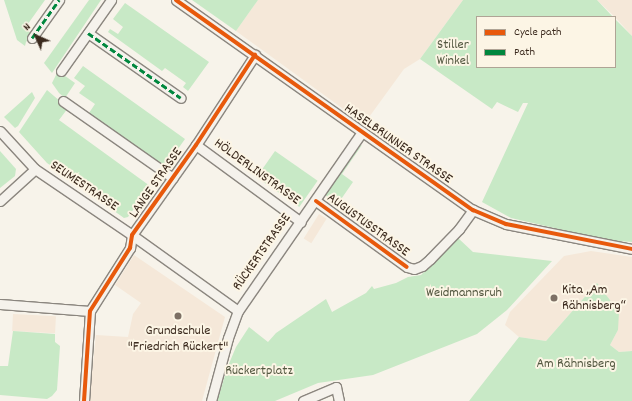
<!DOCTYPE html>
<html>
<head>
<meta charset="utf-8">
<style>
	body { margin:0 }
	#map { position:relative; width:632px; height:401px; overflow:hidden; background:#f7f3ea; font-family:Dekko,sans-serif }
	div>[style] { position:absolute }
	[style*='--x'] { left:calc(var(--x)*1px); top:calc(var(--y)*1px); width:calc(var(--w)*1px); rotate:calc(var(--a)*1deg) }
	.built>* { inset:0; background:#f5e8d9; transform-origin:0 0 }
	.green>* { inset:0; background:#c8e9c6; transform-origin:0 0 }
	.roads { filter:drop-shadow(1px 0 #8b867f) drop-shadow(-1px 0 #8b867f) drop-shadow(0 1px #8b867f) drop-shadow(0 -1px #8b867f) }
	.minor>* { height:9px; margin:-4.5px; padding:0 4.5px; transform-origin:4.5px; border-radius:4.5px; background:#f5f2ec }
	.quiet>* { height:3px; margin-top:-1.5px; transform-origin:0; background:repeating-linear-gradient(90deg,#00873e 0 6px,transparent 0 9px) }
	.cycleway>* { height:4px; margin:-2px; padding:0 2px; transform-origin:2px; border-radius:2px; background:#e8590c }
	.dots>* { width:11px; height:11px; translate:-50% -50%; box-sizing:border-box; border:2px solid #fcf5e5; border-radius:50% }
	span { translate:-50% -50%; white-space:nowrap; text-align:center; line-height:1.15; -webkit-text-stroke:4px #fcf5e5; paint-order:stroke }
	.park-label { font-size:14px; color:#545841 }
	.street-label { font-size:14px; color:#3b2a1e }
	.poi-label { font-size:14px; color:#3b2a1e }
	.left { translate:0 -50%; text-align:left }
	.legend { position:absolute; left:476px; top:16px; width:140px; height:52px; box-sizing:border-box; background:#fcf5e5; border:1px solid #afa495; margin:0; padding:5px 7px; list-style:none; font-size:12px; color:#3b2a1e }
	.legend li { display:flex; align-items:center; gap:8px; height:20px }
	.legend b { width:20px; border:1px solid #afa495 }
	.north { position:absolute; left:16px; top:16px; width:40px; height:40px; -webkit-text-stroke:3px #fcf5e5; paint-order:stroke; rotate:315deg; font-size:11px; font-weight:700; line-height:16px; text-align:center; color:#3b2a1e }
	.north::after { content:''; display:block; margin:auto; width:14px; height:18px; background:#3b2a1e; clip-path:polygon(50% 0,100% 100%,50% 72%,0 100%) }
</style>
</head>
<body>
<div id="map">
	<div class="built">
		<i style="clip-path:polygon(258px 0,463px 0,420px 59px,404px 69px,364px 124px,236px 31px)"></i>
		<i style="clip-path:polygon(597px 0,632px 0,632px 36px,615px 17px)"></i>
		<i style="left:319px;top:214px;width:9px;height:29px;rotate:32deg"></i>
		<i style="clip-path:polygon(591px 251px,632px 257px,632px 351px,619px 352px,610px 345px,618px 330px,597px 283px,546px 341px,519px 337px,505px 325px,510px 312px,564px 256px)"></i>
		<i style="clip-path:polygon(134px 255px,225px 317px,202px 401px,89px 401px,96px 335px,128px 337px,133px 314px,141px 303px,115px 285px)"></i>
		<i style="left:13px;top:314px;width:43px;height:17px;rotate:3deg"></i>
	</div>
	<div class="green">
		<i style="clip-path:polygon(4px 0,45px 0,25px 28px,32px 34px,26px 42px,25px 46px,17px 40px)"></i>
		<i style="clip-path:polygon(89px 0,101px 0,52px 73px,44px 63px)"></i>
		<i style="clip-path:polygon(192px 0,258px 0,236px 31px)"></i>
		<i style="clip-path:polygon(463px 0,597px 0,613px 17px,477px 17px,477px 67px,615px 67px,615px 19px,632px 36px,632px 242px,606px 240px,511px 218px,482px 202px,528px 103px,523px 103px,518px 112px,497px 102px,492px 109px,420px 59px)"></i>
		<i style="clip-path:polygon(125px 3px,209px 62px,188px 91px,183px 87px,186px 83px,165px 68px,162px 71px,108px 32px,110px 29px,118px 34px,123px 27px,113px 19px)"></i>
		<i style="clip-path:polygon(83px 66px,185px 139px,163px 170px,87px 116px,95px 104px,79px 93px,85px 86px,74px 78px)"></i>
		<i style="clip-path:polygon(58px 71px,75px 83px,65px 98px,59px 93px,52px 83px)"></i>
		<i style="clip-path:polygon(47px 90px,68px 108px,59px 120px,150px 186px,128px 217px,124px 218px,47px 163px,19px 132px)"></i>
		<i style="clip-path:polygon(32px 92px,35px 98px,18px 126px,15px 128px,4px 117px)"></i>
		<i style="clip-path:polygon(362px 145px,342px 174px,353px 182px,337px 205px,325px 195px,360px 146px)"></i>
		<i style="clip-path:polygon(0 151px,16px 169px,15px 176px,0 188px)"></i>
		<i style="left:275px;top:151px;width:52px;height:32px;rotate:35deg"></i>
		<i style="clip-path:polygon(458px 238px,473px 252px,552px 261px,507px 310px,477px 334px,373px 375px,318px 383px,275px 401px,217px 401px,228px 366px,236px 347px,249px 327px,268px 342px,276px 333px,326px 299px,332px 312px,366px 293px,372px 286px,374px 289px,396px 283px,408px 277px,421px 275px)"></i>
		<i style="clip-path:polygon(597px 283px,619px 312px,618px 330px,610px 345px,619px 352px,632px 351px,632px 401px,469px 401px,519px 337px,546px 341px)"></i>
		<i style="clip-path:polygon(13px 331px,55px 334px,55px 342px,60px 346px,57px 390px,52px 396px,47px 399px,0 395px,0 366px,8px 366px)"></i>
	</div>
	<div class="roads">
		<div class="minor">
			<i style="--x:176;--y:0;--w:364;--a:35.3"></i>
			<i style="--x:473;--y:210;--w:36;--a:23"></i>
			<i style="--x:506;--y:224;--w:128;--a:11.2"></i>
			<i style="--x:88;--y:33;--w:113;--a:35"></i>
			<i style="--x:32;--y:38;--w:47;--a:-54.6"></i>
			<i style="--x:61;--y:71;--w:87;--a:-54.8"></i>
			<i style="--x:63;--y:101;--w:134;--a:35"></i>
			<i style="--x:0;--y:131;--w:52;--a:47.4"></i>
			<i style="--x:35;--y:169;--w:117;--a:34.2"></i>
			<i style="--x:132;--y:235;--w:130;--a:35.6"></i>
			<i style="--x:196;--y:145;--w:130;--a:36.3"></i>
			<i style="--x:0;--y:201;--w:47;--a:-42.4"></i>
			<i style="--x:316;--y:201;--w:112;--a:36"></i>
			<i style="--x:407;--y:267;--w:7;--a:16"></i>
			<i style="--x:414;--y:269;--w:9;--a:-21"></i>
			<i style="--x:422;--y:266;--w:11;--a:-41"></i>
			<i style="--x:430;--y:259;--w:42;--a:-46"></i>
			<i style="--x:459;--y:229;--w:24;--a:-54"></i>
			<i style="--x:0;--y:304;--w:90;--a:4.4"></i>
			<i style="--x:84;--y:401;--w:90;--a:-86.2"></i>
			<i style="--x:90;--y:311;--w:75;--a:-57.6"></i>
			<i style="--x:130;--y:248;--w:13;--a:-81"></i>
			<i style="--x:132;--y:235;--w:110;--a:-54.6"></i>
			<i style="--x:196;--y:145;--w:108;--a:-56.8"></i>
			<i style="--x:211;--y:401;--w:65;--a:-74.9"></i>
			<i style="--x:228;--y:338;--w:29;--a:-70"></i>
			<i style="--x:238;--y:311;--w:218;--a:-55.3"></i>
			<i style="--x:303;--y:401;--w:36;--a:-23"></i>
			<i style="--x:336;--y:387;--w:14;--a:78"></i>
		</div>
	</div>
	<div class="quiet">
		<i style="--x:88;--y:33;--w:113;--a:35"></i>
		<i style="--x:32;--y:38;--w:47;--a:-54.6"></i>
	</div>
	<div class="cycleway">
		<i style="--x:176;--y:0;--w:364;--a:35.3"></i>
		<i style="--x:473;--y:210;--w:36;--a:23"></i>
		<i style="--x:506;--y:224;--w:128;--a:11.2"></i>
		<i style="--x:316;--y:201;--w:112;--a:36"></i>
		<i style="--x:84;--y:401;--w:90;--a:-86.2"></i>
		<i style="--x:90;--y:311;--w:75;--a:-57.6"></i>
		<i style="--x:130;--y:248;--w:13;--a:-81"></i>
		<i style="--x:132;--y:235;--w:110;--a:-54.6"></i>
		<i style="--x:196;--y:145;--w:108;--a:-56.8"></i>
	</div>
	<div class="dots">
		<i style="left:554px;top:298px;background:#7d7065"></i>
		<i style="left:178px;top:316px;background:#7d7065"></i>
	</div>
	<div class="park-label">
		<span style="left:453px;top:53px">Stiller<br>Winkel</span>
		<span style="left:464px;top:293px">Weidmannsruh</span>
		<span style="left:576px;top:364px">Am Rähnisberg</span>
		<span style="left:259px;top:371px">Rückertplatz</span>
	</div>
	<div class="street-label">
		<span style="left:398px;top:144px;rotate:35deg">HASELBRUNNER STRASSE</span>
		<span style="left:257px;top:172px;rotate:36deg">HÖLDERLINSTRASSE</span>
		<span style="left:156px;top:183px;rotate:-55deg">LANGE STRASSE</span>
		<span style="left:84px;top:186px;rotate:34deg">SEUMESTRASSE</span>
		<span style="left:368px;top:225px;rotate:36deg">AUGUSTUSSTRASSE</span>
		<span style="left:262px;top:252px;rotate:-55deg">RÜCKERTSTRASSE</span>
	</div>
	<div class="poi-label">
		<span class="left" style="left:562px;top:298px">Kita „Am<br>Rähnisberg“</span>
		<span style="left:178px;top:339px">Grundschule<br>"Friedrich Rückert"</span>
	</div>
	<ul class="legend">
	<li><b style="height:5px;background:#e8590c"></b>Cycle path</li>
	<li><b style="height:5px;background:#00873e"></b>Path</li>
	</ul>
	<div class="north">N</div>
</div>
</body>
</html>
